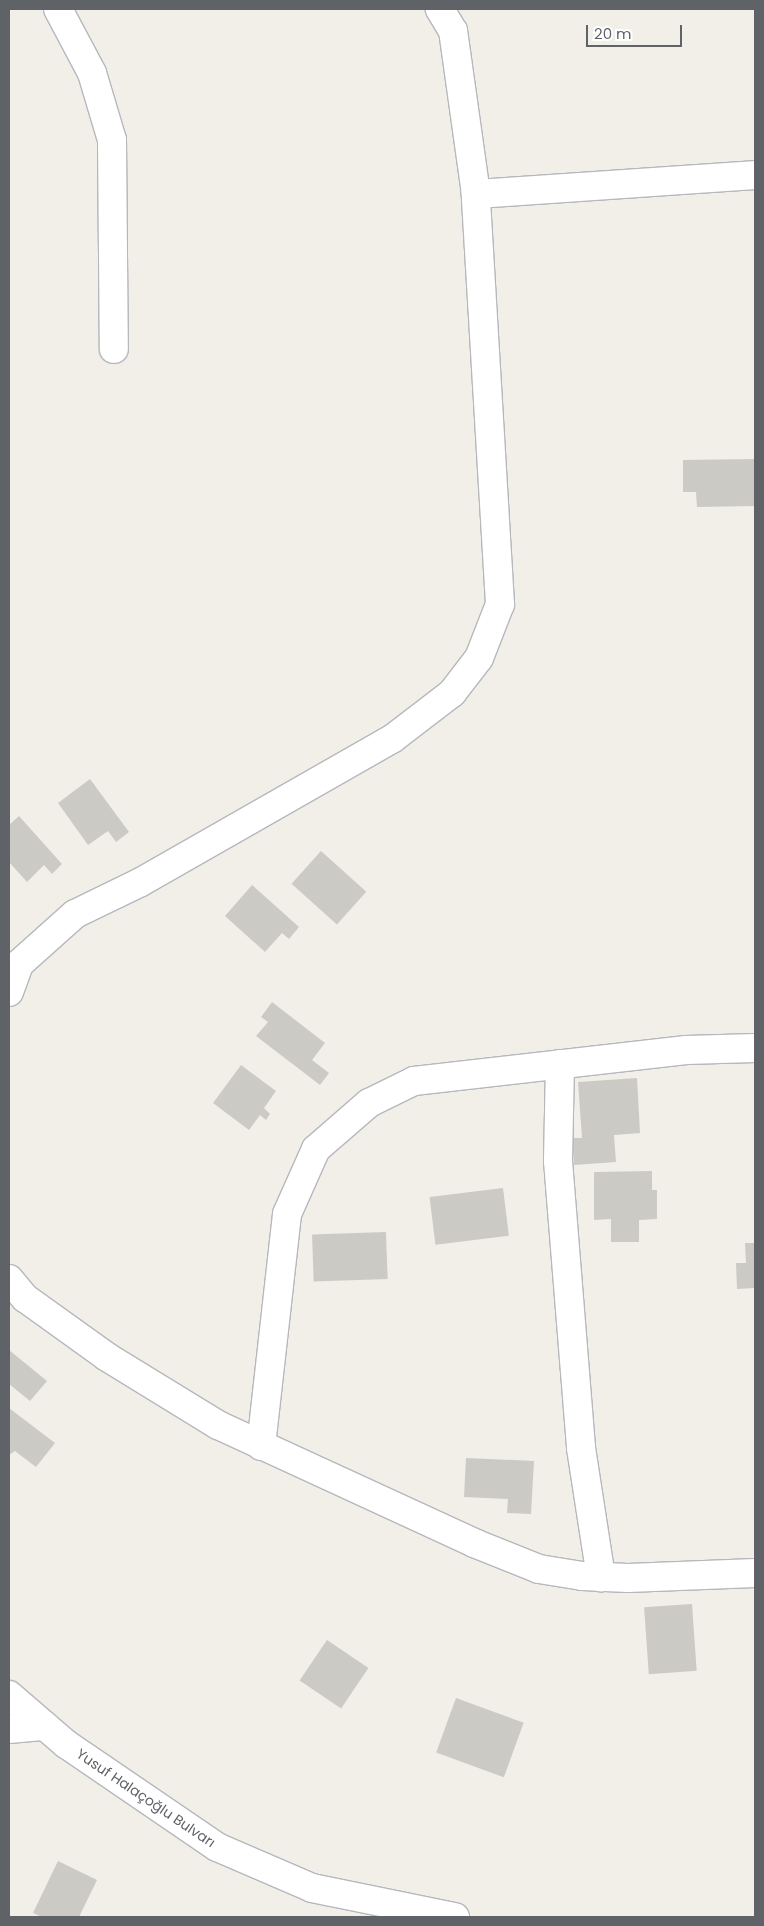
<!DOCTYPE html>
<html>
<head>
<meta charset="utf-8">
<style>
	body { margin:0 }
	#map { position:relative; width:764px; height:1926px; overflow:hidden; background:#f1efe8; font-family:Poppins,sans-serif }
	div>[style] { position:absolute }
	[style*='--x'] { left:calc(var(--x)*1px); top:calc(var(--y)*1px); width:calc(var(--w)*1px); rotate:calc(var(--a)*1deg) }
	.building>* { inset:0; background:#cccac5; transform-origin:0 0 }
	.roads { filter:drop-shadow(1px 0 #b5b8bc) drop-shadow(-1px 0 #b5b8bc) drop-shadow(0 1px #b5b8bc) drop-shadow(0 -1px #b5b8bc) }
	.minor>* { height:28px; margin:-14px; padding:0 14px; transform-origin:14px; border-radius:14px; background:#fff }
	span { translate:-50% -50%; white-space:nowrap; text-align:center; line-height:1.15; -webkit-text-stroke:4px #fff; paint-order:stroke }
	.street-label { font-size:14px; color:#5f6368 }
	.frame { position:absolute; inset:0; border:10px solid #5f6368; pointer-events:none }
	.scale { position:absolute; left:586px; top:25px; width:96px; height:22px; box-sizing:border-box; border:2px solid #5f6368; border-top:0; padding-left:6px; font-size:15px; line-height:18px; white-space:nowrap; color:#5f6368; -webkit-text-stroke:4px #fff; paint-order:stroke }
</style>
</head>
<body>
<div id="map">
	<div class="building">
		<i style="clip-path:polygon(755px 459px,755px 506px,697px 507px,696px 492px,683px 492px,683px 460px)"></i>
		<i style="clip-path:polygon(90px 779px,129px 832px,116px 842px,108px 831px,88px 845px,58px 803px)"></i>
		<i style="clip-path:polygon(19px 816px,62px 864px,52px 874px,44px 865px,27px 882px,9px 862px,9px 825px)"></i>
		<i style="left:321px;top:851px;width:61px;height:44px;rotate:42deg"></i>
		<i style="clip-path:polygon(252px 885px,299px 927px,289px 939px,282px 933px,265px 952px,225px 916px)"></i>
		<i style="clip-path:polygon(272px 1002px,325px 1043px,312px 1060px,329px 1073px,320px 1085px,256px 1036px,268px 1022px,261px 1017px)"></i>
		<i style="clip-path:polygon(241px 1065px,276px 1091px,264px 1108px,270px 1114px,266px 1120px,260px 1115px,249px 1130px,213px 1103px)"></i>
		<i style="clip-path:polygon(637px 1078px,640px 1133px,614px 1135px,616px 1162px,574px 1165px,572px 1138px,582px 1138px,578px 1082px)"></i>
		<i style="clip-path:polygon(652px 1171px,652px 1190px,657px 1190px,657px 1219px,639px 1220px,639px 1242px,611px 1242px,611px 1219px,594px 1220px,594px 1172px)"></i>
		<i style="left:503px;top:1188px;width:48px;height:74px;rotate:83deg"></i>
		<i style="left:386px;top:1232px;width:47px;height:74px;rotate:88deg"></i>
		<i style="clip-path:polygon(745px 1243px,755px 1243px,755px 1288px,737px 1289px,736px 1263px,746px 1263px)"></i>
		<i style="clip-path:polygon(9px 1350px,47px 1381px,30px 1401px,9px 1384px)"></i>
		<i style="clip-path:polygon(9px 1408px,55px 1443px,36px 1467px,15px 1451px,9px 1455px)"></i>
		<i style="clip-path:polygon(466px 1458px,534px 1461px,531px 1514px,507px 1513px,508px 1499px,464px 1497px)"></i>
		<i style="left:692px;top:1604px;width:67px;height:48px;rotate:86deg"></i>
		<i style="left:327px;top:1640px;width:50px;height:49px;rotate:34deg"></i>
		<i style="left:456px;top:1698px;width:72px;height:58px;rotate:20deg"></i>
		<i style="clip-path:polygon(58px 1861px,97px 1880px,79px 1917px,42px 1917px,33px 1913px)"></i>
	</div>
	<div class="roads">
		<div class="minor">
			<i style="--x:58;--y:9;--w:72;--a:62"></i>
			<i style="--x:92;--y:73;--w:70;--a:73.4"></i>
			<i style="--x:112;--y:140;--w:209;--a:89.5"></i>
			<i style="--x:476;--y:194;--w:280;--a:-3.9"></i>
			<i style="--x:9;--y:992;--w:30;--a:-70"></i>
			<i style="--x:19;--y:964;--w:75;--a:-41.8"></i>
			<i style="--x:75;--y:914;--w:73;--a:-25.9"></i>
			<i style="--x:141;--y:882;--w:289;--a:-29.7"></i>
			<i style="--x:392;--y:739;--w:76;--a:-37.5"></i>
			<i style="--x:452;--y:693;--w:44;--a:-52.4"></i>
			<i style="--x:479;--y:658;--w:58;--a:-68.7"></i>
			<i style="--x:500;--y:604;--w:411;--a:-93.4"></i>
			<i style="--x:476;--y:194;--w:165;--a:-98"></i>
			<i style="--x:453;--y:31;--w:26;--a:-121"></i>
			<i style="--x:560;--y:1064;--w:97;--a:91.2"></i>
			<i style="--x:558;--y:1161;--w:288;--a:85.4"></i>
			<i style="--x:581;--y:1448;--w:131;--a:81.2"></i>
			<i style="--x:9;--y:1279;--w:25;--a:50"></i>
			<i style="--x:25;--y:1298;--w:101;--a:35.7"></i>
			<i style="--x:107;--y:1357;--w:130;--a:31.5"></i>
			<i style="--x:218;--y:1425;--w:282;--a:24.7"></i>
			<i style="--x:474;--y:1543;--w:70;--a:21.8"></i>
			<i style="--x:539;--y:1569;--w:44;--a:9.2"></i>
			<i style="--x:582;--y:1576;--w:46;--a:2.5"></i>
			<i style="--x:628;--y:1578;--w:127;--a:-2.3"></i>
			<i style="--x:261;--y:1446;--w:233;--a:-83.6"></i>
			<i style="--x:287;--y:1214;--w:71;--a:-66"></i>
			<i style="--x:316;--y:1149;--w:70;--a:-41"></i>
			<i style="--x:369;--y:1103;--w:50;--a:-26.1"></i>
			<i style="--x:414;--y:1081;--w:274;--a:-6.5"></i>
			<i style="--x:686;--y:1050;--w:69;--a:-1.7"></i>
			<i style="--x:9;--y:1695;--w:75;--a:40.7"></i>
			<i style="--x:66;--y:1744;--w:183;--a:34.3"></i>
			<i style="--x:217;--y:1847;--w:103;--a:23.3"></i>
			<i style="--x:312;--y:1888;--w:146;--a:11.5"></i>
			<i style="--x:9;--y:1729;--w:36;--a:-5"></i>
		</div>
	</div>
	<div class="street-label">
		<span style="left:146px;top:1798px;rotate:34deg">Yusuf Halaçoğlu Bulvarı</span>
	</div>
	<div class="frame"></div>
	<div class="scale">20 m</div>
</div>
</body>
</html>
